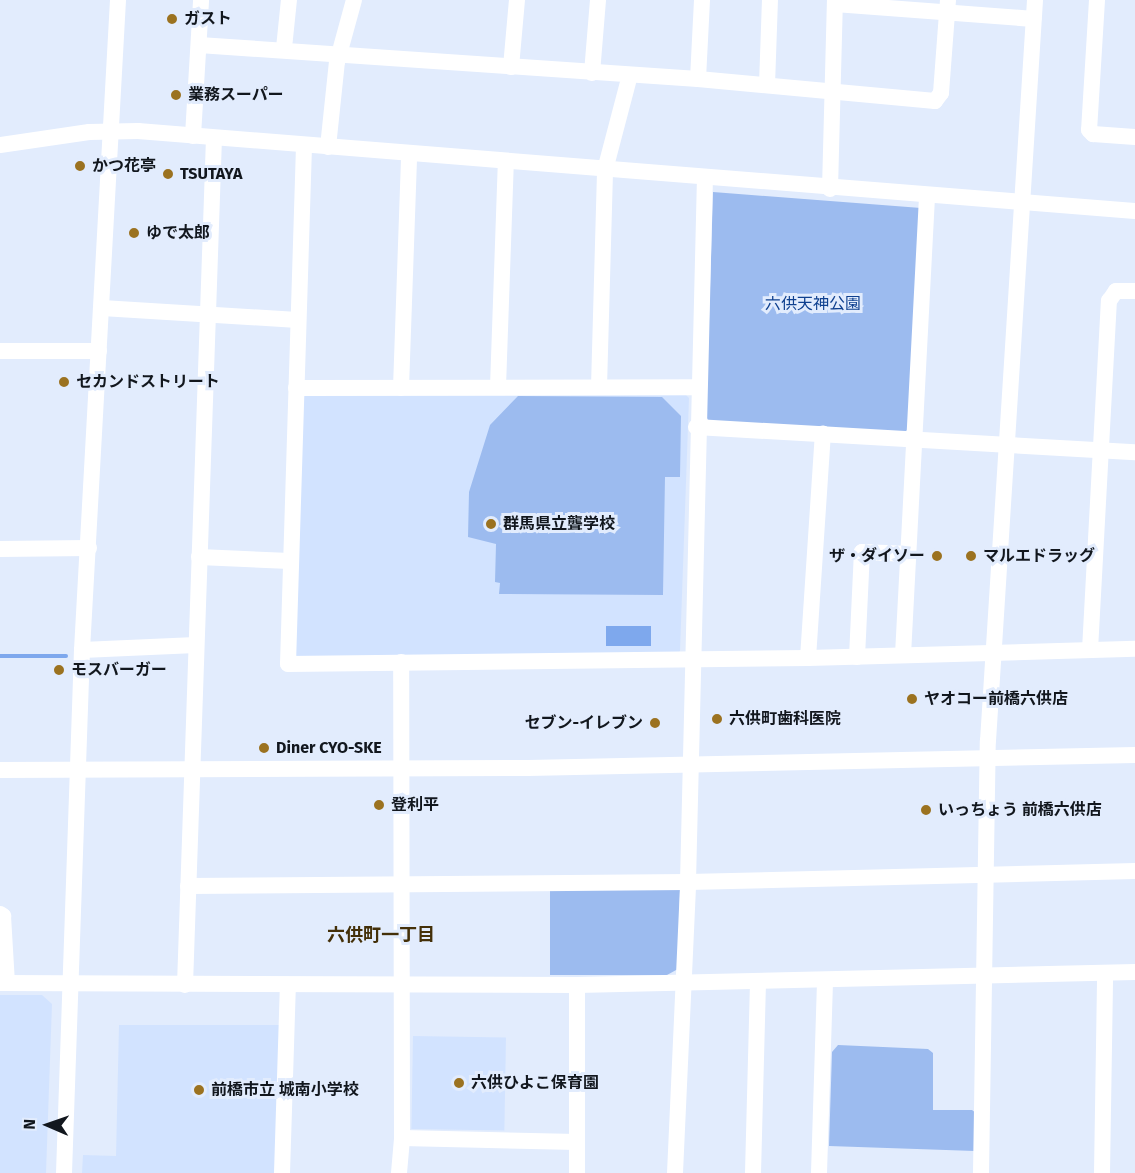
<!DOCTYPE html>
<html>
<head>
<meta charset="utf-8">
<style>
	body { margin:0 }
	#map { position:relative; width:1135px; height:1173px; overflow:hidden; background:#e2ecfd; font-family:"Fira Sans","Noto Sans JP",sans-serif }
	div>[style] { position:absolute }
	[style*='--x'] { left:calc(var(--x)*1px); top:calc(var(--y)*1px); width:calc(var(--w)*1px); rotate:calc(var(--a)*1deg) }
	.built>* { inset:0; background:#d2e3ff; transform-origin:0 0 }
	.green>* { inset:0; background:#9cbbef }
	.water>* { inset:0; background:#7ea8ed; transform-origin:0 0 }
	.stream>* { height:4px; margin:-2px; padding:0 2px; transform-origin:2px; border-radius:2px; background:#7ea8ed }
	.minor>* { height:16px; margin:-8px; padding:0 8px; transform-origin:8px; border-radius:8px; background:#fff }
	.dots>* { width:16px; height:16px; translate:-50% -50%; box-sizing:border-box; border:3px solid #e2ecfd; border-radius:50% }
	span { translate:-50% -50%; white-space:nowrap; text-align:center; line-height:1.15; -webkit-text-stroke:6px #e2ecfd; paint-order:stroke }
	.poi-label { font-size:16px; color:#12171e; font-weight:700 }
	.left { translate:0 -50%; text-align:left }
	.right { translate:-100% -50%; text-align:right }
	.park-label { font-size:16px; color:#0f408f }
	.neighbourhood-label { font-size:18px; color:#443009; font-weight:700 }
	.north { position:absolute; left:18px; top:1095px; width:60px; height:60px; -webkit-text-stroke:4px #e2ecfd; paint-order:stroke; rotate:272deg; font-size:16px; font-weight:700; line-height:24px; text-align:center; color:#12171e }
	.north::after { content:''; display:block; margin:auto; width:21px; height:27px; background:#12171e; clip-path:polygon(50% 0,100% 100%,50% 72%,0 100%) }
</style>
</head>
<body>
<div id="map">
	<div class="built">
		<i style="clip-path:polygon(684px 393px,689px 398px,680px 651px,676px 656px,298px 658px,292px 649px,301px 399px,307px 394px)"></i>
		<i style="clip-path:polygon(0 995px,42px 995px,52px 1004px,46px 1173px,0 1173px)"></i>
		<i style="clip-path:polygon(119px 1025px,282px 1025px,277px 1173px,82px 1173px,83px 1155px,116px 1156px)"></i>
		<i style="left:413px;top:1036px;width:93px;height:93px;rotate:1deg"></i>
	</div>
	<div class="green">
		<i style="clip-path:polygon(713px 192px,921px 208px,908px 429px,903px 434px,710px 422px,706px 417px)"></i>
		<i style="clip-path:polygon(518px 396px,662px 397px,681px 416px,680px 477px,665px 477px,663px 595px,499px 594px,500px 583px,495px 582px,496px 544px,468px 537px,469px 492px,490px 425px)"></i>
		<i style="clip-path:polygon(550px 886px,680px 890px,678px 969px,667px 975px,550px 975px)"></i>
		<i style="clip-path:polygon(838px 1045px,928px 1049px,933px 1053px,933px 1110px,972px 1110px,976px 1113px,975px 1151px,829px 1146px,832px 1052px)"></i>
	</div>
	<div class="water">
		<i style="left:606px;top:626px;width:45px;height:20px"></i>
	</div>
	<div class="stream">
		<i style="--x:0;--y:656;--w:66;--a:0"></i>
	</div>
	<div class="minor">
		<i style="--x:1097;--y:0;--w:130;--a:93.5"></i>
		<i style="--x:1089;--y:130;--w:6;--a:45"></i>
		<i style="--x:1093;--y:134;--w:42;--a:4.1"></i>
		<i style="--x:835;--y:4;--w:199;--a:4.3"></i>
		<i style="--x:199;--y:45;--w:500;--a:3.9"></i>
		<i style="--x:698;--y:79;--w:238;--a:5.3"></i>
		<i style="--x:935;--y:101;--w:10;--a:-53"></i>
		<i style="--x:941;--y:93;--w:93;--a:-85.7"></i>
		<i style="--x:284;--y:48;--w:48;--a:-84.1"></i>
		<i style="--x:511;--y:67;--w:67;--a:-84.9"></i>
		<i style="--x:592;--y:73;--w:73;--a:-85.3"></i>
		<i style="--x:698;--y:79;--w:79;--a:-87.1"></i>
		<i style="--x:767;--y:85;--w:85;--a:-88"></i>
		<i style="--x:193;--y:136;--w:136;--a:-86.6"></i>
		<i style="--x:0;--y:145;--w:90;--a:-8.3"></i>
		<i style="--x:89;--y:132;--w:49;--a:-1.2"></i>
		<i style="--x:138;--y:131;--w:1000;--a:4.59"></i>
		<i style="--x:304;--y:146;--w:518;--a:91.77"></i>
		<i style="--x:288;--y:664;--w:520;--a:-0.66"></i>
		<i style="--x:808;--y:658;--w:327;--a:-1.6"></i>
		<i style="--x:328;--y:147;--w:85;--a:-84"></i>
		<i style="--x:337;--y:62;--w:64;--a:-74.7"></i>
		<i style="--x:830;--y:189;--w:189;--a:-88.5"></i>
		<i style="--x:102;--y:308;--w:196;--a:3.5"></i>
		<i style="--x:0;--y:351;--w:99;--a:0"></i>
		<i style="--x:498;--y:387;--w:225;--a:-88"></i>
		<i style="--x:599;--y:387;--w:217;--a:-88.4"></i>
		<i style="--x:605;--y:170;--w:98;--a:-75.3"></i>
		<i style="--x:296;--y:388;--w:402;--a:-0.1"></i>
		<i style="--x:401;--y:388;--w:234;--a:-88"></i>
		<i style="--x:696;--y:427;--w:440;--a:3.3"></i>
		<i style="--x:0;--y:549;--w:89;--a:-0.6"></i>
		<i style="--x:199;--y:557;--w:91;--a:2.5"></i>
		<i style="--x:82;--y:650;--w:114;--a:-2.5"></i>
		<i style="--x:1090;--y:650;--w:350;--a:-86.9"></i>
		<i style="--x:1109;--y:301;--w:12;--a:-55"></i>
		<i style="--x:1116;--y:291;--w:19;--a:0"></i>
		<i style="--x:903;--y:655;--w:460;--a:-87"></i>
		<i style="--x:857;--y:657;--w:105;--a:-87.3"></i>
		<i style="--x:862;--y:552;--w:47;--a:2.4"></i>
		<i style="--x:808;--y:658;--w:225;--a:-86.2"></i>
		<i style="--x:0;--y:770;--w:528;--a:-0.22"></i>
		<i style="--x:528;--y:768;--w:607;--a:-1.23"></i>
		<i style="--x:188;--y:886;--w:500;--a:-0.46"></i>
		<i style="--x:688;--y:882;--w:447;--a:-1.4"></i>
		<i style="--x:0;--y:914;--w:4;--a:34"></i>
		<i style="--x:3;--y:916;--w:67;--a:86.6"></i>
		<i style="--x:0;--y:983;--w:577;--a:0.2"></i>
		<i style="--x:577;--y:985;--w:558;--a:-1.33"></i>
		<i style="--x:185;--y:985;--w:847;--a:-88.04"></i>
		<i style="--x:402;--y:1138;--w:175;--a:1.3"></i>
		<i style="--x:64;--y:1173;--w:523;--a:-88.03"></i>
		<i style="--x:82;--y:650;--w:651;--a:-86.83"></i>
		<i style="--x:282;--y:1173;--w:188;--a:-88.2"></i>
		<i style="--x:399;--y:1173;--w:35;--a:-85"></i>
		<i style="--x:402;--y:1138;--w:476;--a:-90.1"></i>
		<i style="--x:577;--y:1173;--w:188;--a:-90"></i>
		<i style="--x:675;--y:1173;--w:291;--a:-87.4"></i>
		<i style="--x:688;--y:882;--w:704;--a:-88.62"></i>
		<i style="--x:753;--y:1173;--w:190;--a:-88.5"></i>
		<i style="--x:819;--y:1173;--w:192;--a:-88.2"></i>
		<i style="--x:981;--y:1173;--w:432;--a:-89.1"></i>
		<i style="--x:988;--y:741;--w:742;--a:-86.37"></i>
		<i style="--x:1102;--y:1173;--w:200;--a:-89.1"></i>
	</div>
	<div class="dots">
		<i style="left:172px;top:19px;background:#9b7220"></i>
		<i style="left:176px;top:95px;background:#9b7220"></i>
		<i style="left:80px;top:166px;background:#9b7220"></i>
		<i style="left:168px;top:174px;background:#9b7220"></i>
		<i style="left:134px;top:233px;background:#9b7220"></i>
		<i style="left:64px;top:382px;background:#9b7220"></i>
		<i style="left:491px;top:524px;background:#9b7220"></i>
		<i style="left:937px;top:556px;background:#9b7220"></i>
		<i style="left:971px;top:556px;background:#9b7220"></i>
		<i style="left:59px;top:670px;background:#9b7220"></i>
		<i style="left:912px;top:699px;background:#9b7220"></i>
		<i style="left:717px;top:719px;background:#9b7220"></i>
		<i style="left:655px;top:723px;background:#9b7220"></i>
		<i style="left:264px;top:748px;background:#9b7220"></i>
		<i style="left:379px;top:805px;background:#9b7220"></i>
		<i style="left:926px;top:810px;background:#9b7220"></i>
		<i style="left:459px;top:1083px;background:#9b7220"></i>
		<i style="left:199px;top:1090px;background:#9b7220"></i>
	</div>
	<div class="poi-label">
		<span class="left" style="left:184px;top:19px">ガスト</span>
		<span class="left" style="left:188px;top:95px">業務スーパー</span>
		<span class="left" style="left:92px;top:166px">かつ花亭</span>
		<span class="left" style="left:180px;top:174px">TSUTAYA</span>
		<span class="left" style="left:146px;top:233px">ゆで太郎</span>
		<span class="left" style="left:76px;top:382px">セカンドストリート</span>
		<span class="left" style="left:503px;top:524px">群馬県立聾学校</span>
		<span class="right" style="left:925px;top:556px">ザ・ダイソー</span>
		<span class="left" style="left:983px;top:556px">マルエドラッグ</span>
		<span class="left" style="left:71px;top:670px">モスバーガー</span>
		<span class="left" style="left:924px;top:699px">ヤオコー前橋六供店</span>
		<span class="left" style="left:729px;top:719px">六供町歯科医院</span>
		<span class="right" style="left:643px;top:723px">セブン-イレブン</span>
		<span class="left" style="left:276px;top:748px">Diner CYO-SKE</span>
		<span class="left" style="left:391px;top:805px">登利平</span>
		<span class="left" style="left:938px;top:810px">いっちょう 前橋六供店</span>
		<span class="left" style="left:471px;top:1083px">六供ひよこ保育園</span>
		<span class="left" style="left:211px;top:1090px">前橋市立 城南小学校</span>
	</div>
	<div class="park-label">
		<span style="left:813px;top:304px">六供天神公園</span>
	</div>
	<div class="neighbourhood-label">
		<span style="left:381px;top:935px">六供町一丁目</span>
	</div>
	<div class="north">N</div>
</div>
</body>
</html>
